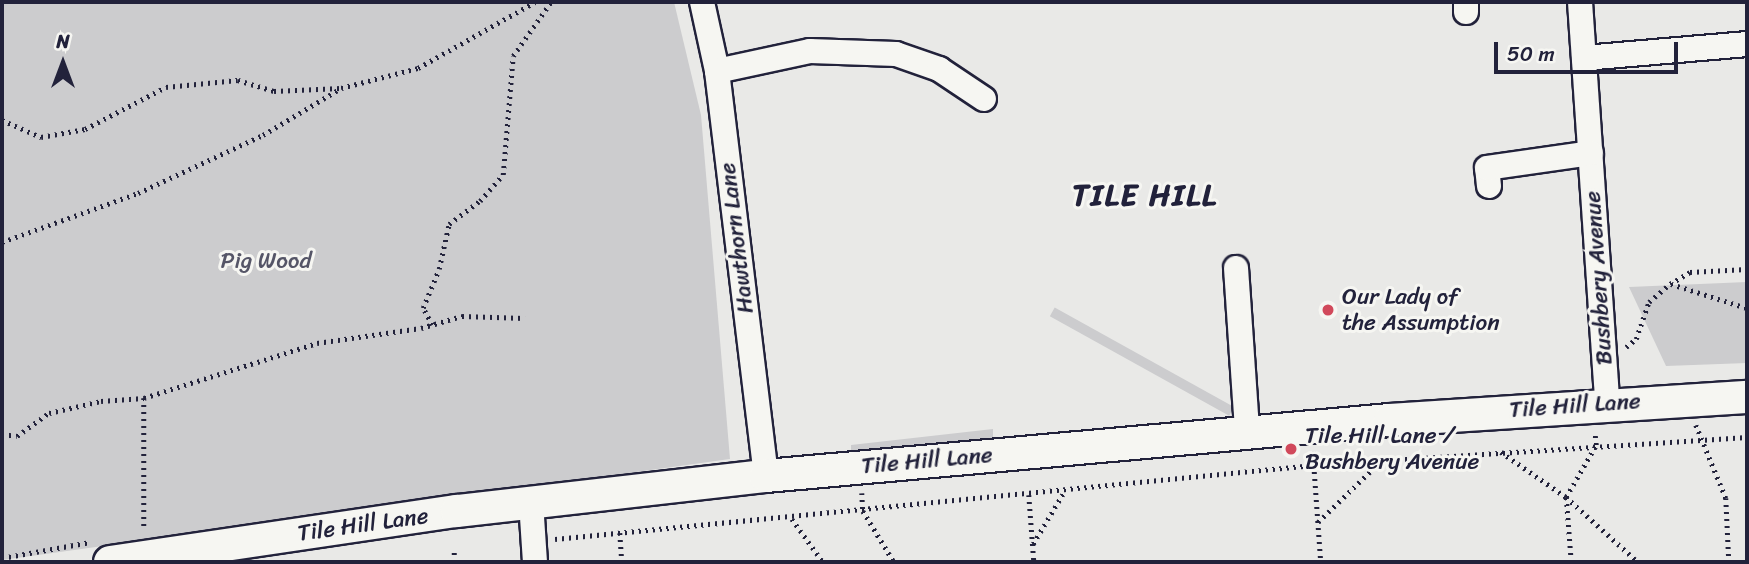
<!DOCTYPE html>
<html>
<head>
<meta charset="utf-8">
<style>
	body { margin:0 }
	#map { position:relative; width:1749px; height:564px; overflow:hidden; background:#e9e9e7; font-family:Sriracha,sans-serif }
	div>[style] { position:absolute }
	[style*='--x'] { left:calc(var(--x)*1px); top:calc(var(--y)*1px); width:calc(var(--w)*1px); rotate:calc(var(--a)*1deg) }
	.green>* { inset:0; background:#ccccce; transform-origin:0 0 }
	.path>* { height:4.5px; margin-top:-2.25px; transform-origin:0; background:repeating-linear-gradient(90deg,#22223b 0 2px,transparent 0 7px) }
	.roads { filter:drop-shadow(2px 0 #22223b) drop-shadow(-2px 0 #22223b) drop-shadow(0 2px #22223b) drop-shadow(0 -2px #22223b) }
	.minor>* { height:24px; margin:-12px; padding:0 12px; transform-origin:12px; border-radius:12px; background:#f6f6f2 }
	.major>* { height:32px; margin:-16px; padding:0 16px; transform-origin:16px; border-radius:16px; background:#f6f6f2 }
	.dots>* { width:19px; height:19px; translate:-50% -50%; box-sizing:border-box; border:4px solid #f6f6f2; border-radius:50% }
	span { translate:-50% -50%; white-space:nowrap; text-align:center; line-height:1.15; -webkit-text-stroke:6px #f6f6f2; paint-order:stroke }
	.street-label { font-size:23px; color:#22223b }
	.park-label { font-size:23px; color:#555567 }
	.poi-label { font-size:23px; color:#22223b }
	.left { translate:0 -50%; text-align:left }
	.district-label { font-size:30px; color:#22223b; font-weight:700; letter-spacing:2px }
	.frame { position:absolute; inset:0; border:4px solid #22223b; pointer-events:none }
	.north { position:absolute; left:28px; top:28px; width:70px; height:70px; -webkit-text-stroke:5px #f6f6f2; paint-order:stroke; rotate:0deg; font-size:19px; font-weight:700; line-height:28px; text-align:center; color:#22223b }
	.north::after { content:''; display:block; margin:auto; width:24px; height:32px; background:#22223b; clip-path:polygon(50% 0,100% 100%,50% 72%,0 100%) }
	.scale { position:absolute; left:1494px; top:42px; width:184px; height:32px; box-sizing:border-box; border:4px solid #22223b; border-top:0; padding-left:9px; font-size:21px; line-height:24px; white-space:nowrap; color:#22223b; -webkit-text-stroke:5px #f6f6f2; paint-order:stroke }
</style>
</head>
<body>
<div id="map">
	<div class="green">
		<i style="clip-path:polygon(2px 2px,674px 2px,701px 115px,730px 459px,2px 560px)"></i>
		<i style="clip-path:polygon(1747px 282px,1747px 363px,1666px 366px,1629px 287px)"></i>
		<i style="left:1234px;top:407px;width:10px;height:205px;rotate:119deg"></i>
		<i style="clip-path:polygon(993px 429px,993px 438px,851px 452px,851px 445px)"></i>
	</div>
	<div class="path">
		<i style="--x:2;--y:120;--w:43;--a:23.6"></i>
		<i style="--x:41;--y:137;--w:45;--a:-10.3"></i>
		<i style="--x:85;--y:129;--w:91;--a:-27.4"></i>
		<i style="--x:166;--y:87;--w:72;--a:-5.6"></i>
		<i style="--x:238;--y:80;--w:38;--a:17"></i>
		<i style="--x:274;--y:91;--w:67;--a:-2.6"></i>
		<i style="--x:341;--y:88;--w:80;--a:-14.6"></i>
		<i style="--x:418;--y:68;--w:134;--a:-29.4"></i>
		<i style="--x:2;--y:242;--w:145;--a:-19.8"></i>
		<i style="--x:138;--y:193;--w:138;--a:-24.9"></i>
		<i style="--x:263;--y:135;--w:87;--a:-31"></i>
		<i style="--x:1671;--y:284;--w:80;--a:17.5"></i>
		<i style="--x:432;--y:325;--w:19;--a:-118"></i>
		<i style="--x:423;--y:308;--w:42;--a:-67.7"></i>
		<i style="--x:439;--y:269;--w:46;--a:-77.5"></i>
		<i style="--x:449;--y:224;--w:39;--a:-37"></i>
		<i style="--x:480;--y:201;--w:35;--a:-49"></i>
		<i style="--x:503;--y:175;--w:119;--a:-85.2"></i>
		<i style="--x:513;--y:56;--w:66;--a:-54.9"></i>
		<i style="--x:1626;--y:347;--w:13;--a:-39"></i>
		<i style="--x:1636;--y:339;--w:39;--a:-71"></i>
		<i style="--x:1649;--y:302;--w:28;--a:-41"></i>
		<i style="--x:1670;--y:284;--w:23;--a:-31"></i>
		<i style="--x:1690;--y:272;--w:57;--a:-3"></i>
		<i style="--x:144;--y:398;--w:132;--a:90"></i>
		<i style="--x:1696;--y:425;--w:79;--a:67.7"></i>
		<i style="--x:1726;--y:498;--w:64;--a:87.3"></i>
		<i style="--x:2;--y:434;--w:15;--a:8"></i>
		<i style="--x:17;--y:436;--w:39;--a:-36"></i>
		<i style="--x:49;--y:413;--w:53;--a:-13"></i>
		<i style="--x:101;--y:401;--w:43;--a:-4"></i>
		<i style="--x:144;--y:398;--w:182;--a:-17.6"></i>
		<i style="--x:317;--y:343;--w:105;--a:-8.2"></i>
		<i style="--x:421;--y:328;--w:43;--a:-16.3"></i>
		<i style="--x:462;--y:316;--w:63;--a:1.8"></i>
		<i style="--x:1313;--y:451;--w:111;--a:85.9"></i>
		<i style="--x:1501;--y:452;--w:79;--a:34.7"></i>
		<i style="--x:1566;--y:497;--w:97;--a:42.1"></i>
		<i style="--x:862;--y:493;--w:18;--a:87"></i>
		<i style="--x:863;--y:511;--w:60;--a:58.7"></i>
		<i style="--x:1029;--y:495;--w:67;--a:85.7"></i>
		<i style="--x:792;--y:519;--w:53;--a:54.2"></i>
		<i style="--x:1318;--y:522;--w:88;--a:-44.1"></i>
		<i style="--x:620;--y:533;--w:29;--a:86"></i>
		<i style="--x:555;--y:539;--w:763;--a:-5.57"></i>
		<i style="--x:1314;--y:465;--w:434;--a:-3.7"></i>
		<i style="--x:1033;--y:544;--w:61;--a:-59.2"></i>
		<i style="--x:2;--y:558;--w:90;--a:-10.2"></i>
		<i style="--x:454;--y:562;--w:11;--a:-90"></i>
		<i style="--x:1571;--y:562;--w:65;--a:-94.4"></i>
		<i style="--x:1566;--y:497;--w:60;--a:-60"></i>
		<i style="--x:1596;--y:445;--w:10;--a:-96"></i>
	</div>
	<div class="roads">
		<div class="minor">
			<i style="--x:702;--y:2;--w:71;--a:77.7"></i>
			<i style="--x:717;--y:71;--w:408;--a:83.1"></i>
			<i style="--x:1466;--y:2;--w:10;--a:90"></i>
			<i style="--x:1580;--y:2;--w:402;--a:86.1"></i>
			<i style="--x:1584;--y:58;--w:164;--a:-4.9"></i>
			<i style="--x:717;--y:71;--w:95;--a:-12.1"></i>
			<i style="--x:810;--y:51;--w:86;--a:2"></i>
			<i style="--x:896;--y:54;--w:46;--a:19.2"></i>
			<i style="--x:939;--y:69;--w:54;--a:33.7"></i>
			<i style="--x:1489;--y:186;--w:18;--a:-96"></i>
			<i style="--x:1487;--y:168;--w:105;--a:-8.2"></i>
			<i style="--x:1236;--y:268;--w:163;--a:86.1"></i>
			<i style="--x:531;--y:502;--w:60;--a:86.2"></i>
		</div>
		<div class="major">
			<i style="--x:110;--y:562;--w:351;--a:-8.4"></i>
			<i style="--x:457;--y:511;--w:311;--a:-6.5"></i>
			<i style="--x:766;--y:476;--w:627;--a:-5.13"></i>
			<i style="--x:1390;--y:420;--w:358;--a:-3.7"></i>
		</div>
	</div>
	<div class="dots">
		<i style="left:1328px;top:310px;background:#d1495b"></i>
		<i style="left:1291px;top:449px;background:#d1495b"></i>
	</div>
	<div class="street-label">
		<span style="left:737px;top:238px;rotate:-97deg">Hawthorn Lane</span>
		<span style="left:1599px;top:278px;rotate:-94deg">Bushbery Avenue</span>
		<span style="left:1575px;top:406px;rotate:-4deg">Tile Hill Lane</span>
		<span style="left:927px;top:461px;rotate:-5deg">Tile Hill Lane</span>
		<span style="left:363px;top:525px;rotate:-8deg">Tile Hill Lane</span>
	</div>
	<div class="park-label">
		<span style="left:266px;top:261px">Pig Wood</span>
	</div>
	<div class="poi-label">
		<span class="left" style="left:1342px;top:310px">Our Lady of<br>the Assumption</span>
		<span class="left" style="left:1305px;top:449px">Tile Hill Lane /<br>Bushbery Avenue</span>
	</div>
	<div class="district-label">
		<span style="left:1145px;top:195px">TILE HILL</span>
	</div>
	<div class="frame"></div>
	<div class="north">N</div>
	<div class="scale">50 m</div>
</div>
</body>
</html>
